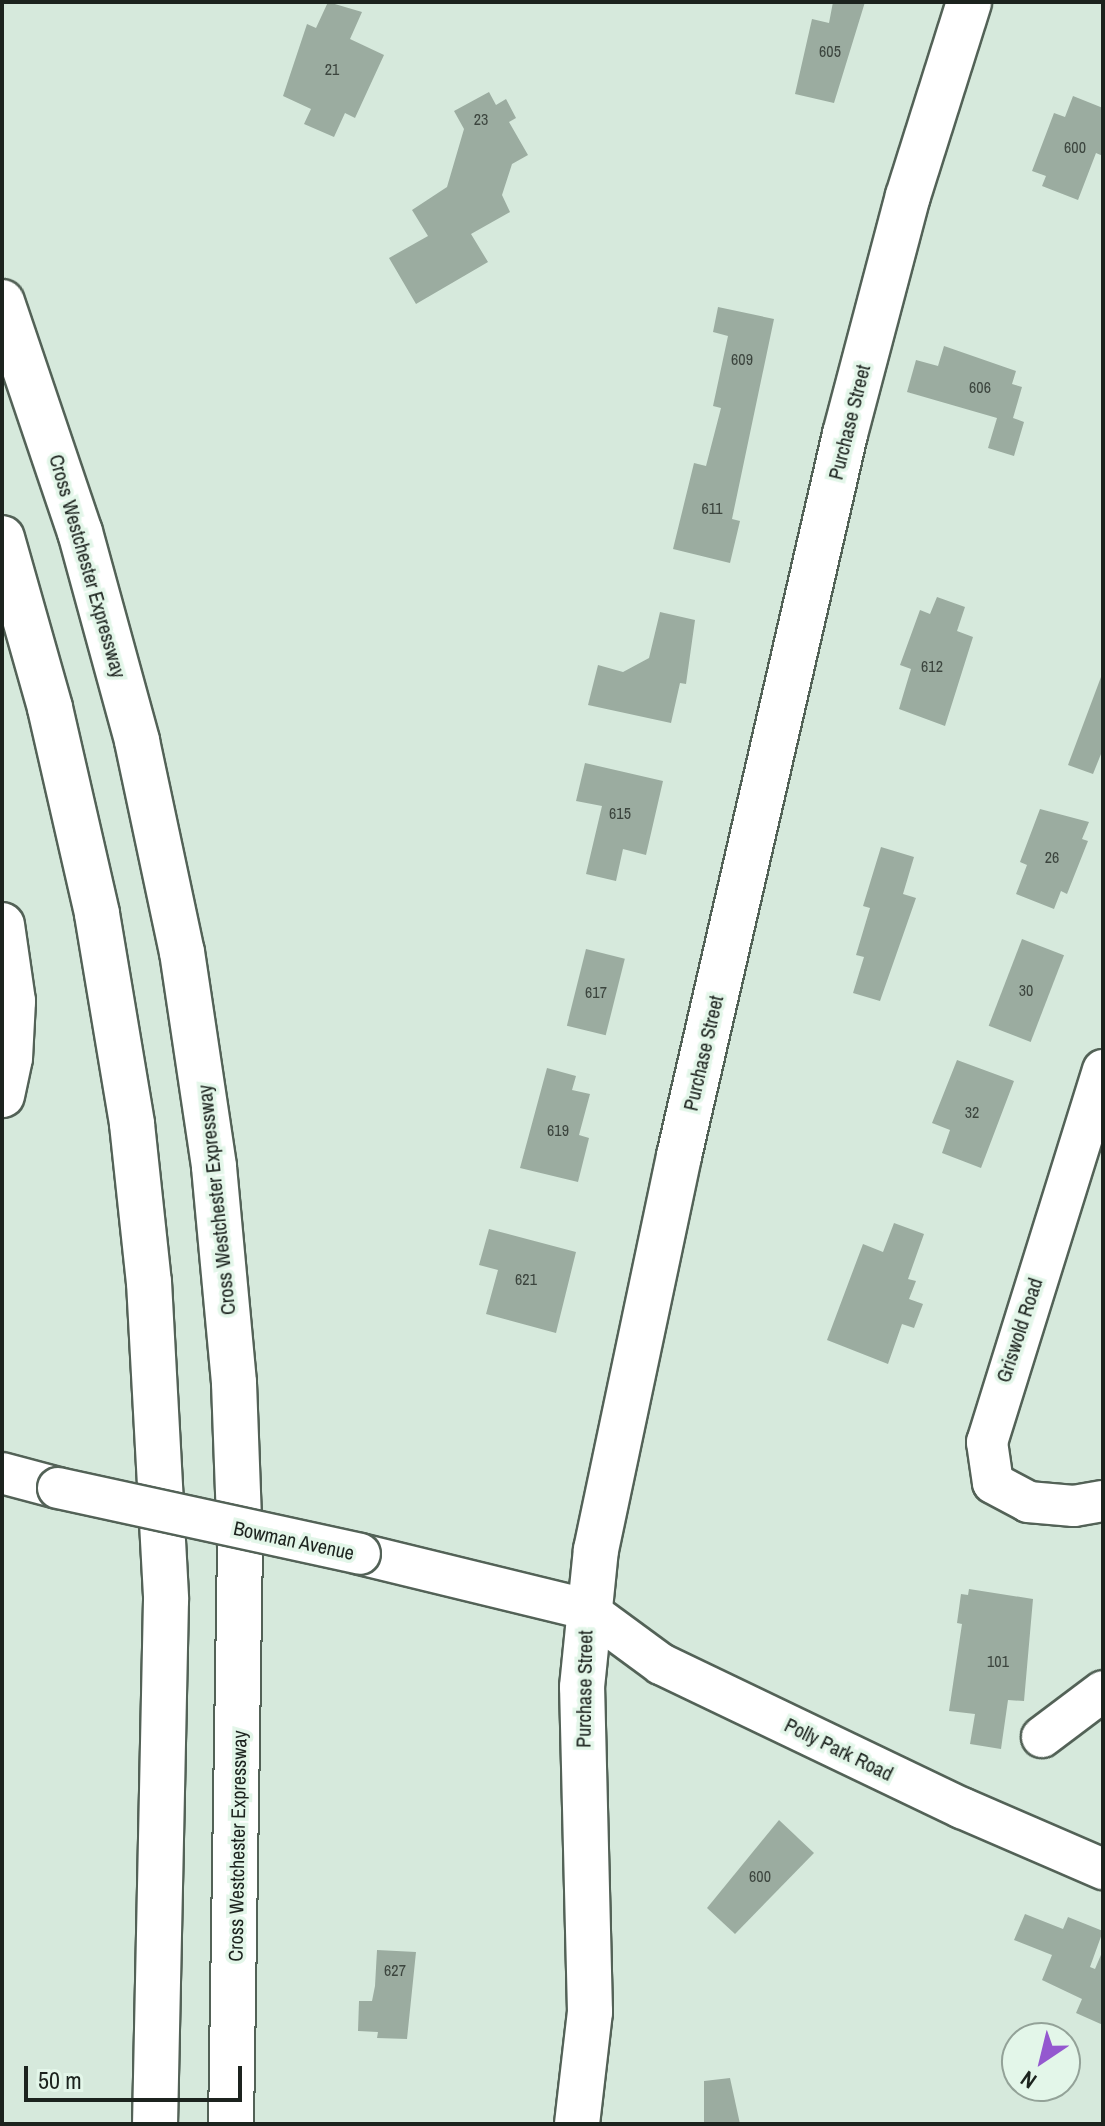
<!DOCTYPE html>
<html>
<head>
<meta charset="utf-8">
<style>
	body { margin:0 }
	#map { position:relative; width:1105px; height:2126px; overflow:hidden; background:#d6e9dc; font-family:"Archivo Narrow",sans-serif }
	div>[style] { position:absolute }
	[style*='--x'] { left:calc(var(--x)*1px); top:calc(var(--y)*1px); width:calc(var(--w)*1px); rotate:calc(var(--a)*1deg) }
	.building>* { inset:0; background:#9baca0; transform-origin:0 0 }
	.roads { filter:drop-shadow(2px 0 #536257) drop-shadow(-2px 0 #536257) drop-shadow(0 2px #536257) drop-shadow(0 -2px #536257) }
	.minor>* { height:40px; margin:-20px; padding:0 20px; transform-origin:20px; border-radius:20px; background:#fff }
	.major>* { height:44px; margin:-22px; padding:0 22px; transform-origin:22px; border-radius:22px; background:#fff }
	.highway>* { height:44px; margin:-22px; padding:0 22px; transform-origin:22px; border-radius:22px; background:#fff }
	.bridges { filter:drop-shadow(2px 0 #536257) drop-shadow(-2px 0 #536257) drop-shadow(0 2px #536257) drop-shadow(0 -2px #536257) }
	.minor-bridge>* { height:40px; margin:-20px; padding:0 20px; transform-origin:20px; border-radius:20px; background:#fff }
	span { translate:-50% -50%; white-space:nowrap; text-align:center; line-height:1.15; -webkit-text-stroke:7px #e3f6e9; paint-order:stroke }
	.number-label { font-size:16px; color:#3c453e }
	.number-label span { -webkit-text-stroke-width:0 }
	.street-label { font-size:20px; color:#1c231e }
	.frame { position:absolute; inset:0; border:4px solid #1c231e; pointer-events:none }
	.north { position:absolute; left:1001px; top:2022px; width:80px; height:80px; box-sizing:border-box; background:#e3f6e9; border:2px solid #93a298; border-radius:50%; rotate:215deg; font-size:22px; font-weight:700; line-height:32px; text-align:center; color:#1c231e }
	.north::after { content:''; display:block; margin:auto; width:28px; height:36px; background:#9458cf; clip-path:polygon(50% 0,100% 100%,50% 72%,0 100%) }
	.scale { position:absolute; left:24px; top:2066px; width:218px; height:36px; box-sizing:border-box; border:4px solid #1c231e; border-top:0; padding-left:10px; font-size:24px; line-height:28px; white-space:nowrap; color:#1c231e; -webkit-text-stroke:6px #e3f6e9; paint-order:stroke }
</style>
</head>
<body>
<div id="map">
	<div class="building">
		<i style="clip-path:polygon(328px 2px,362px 12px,350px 39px,384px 55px,355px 118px,345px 113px,334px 137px,304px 124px,311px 109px,283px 96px,307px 24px,316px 28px)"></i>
		<i style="clip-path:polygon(833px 2px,865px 2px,834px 103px,795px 94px,812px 19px,829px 23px)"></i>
		<i style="clip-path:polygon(489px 92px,496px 105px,506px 99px,516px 118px,509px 122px,528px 155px,512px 164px,502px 195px,510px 212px,471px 234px,488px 262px,416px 304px,389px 258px,428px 236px,412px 210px,447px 187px,464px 129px,454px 111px)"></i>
		<i style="clip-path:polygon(1073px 96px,1103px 108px,1103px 156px,1096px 153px,1078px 200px,1042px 186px,1046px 176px,1032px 171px,1054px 113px,1065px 117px)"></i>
		<i style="clip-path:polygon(718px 307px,774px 319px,732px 519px,740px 521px,730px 563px,673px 549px,694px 463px,706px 466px,721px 408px,713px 406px,728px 336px,713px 332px)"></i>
		<i style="clip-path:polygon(944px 346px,1016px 371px,1012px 384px,1022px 387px,1013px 418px,1024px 422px,1014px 456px,988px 448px,997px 418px,907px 392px,916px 360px,938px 366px)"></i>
		<i style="clip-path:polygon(937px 597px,965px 607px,957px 631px,973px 637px,945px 726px,899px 709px,911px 669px,900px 665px,920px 610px,930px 614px)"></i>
		<i style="clip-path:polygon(660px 612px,695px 620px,686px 684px,680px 683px,671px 723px,588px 705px,598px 665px,623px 672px,649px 658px)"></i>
		<i style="clip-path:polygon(1101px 677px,1103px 749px,1093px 774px,1068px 765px)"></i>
		<i style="clip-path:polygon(585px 763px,663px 781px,646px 855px,623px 849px,616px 881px,586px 874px,602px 806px,576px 801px)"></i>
		<i style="clip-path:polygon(1040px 809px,1089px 822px,1082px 839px,1088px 841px,1067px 894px,1061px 891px,1054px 909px,1016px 894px,1027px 865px,1020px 862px)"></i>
		<i style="clip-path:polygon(881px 847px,914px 857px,903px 894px,916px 898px,880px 1001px,853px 993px,864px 957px,856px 955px,870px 908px,863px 906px)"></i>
		<i style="left:1022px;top:939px;width:45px;height:93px;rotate:21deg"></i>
		<i style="left:586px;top:949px;width:40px;height:79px;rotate:14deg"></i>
		<i style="clip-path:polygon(957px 1060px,1014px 1081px,981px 1168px,942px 1153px,950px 1130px,932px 1123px)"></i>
		<i style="clip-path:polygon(547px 1068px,576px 1076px,572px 1090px,590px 1094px,579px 1135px,589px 1138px,578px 1182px,520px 1168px)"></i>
		<i style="clip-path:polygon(894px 1223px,924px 1234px,908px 1279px,916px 1281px,909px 1299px,923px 1304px,914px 1328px,902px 1324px,888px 1364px,827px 1340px,863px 1244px,883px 1252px)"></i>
		<i style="clip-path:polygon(489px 1229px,576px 1252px,556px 1333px,486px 1314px,498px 1270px,479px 1265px)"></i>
		<i style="clip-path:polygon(969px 1589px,1033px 1599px,1024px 1701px,1008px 1700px,1001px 1749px,970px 1744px,975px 1714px,949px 1711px,962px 1624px,957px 1623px,961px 1594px,968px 1595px)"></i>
		<i style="clip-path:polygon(779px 1820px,814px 1853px,735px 1934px,707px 1908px)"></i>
		<i style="clip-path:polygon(1025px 1914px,1063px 1929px,1068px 1917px,1103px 1931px,1090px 1967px,1095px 1969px,1103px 1950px,1103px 2025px,1076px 2013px,1082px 1999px,1042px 1980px,1052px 1955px,1014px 1940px)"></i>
		<i style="clip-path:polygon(377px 1950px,416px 1952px,407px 2039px,377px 2038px,378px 2032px,358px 2031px,359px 2001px,372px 2001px,375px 1986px)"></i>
		<i style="clip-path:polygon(730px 2078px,740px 2124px,704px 2124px,704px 2081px)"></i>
	</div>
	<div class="roads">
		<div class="minor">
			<i style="--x:1103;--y:1070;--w:390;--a:107.3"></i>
			<i style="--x:987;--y:1442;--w:41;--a:81.7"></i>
			<i style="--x:993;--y:1483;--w:40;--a:28"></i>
			<i style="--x:1028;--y:1502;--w:46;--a:5"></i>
			<i style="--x:1074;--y:1506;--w:29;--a:-10"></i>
			<i style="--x:2;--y:1473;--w:58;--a:15"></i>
			<i style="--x:360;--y:1554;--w:233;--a:13.7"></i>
			<i style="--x:586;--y:1609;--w:93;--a:36.3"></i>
			<i style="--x:661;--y:1664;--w:334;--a:25.6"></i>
			<i style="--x:962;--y:1808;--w:154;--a:23.4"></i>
			<i style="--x:1042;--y:1737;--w:76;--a:-37"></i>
		</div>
		<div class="major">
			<i style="--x:577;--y:2124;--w:113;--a:-83.4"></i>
			<i style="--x:590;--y:2012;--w:325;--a:-91.4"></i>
			<i style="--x:582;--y:1687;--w:138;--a:-84.2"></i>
			<i style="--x:596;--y:1550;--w:403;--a:-78.1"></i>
			<i style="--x:679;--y:1156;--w:741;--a:-77.05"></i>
			<i style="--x:845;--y:434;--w:246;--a:-75.2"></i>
			<i style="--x:908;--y:196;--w:203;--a:-72.5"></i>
		</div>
		<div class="highway">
			<i style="--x:2;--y:302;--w:243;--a:71.3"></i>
			<i style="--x:80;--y:532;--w:217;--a:74.7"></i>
			<i style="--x:137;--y:741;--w:216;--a:78"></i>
			<i style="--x:182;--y:952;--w:217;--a:81.5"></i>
			<i style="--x:214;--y:1167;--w:217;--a:84.7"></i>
			<i style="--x:234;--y:1383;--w:162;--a:87.9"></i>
			<i style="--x:240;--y:1545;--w:579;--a:90.89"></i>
			<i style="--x:2;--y:538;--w:177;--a:74.2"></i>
			<i style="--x:50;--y:708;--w:211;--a:77.1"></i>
			<i style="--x:97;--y:914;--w:213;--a:80.5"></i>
			<i style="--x:132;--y:1124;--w:159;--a:83.9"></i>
			<i style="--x:149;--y:1282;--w:318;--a:86.9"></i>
			<i style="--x:166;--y:1600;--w:524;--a:91.2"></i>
			<i style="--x:2;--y:925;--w:77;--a:81.8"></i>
			<i style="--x:13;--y:1001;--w:57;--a:93"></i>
			<i style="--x:10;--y:1058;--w:38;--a:102"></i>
		</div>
	</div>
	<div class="bridges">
		<div class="minor-bridge">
			<i style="--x:58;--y:1488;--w:309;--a:12.3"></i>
		</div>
	</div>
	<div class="number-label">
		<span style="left:830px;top:51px">605</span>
		<span style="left:332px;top:69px">21</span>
		<span style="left:481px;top:119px">23</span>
		<span style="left:1075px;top:147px">600</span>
		<span style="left:742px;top:359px">609</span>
		<span style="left:980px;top:387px">606</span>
		<span style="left:712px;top:508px">611</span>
		<span style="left:932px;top:666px">612</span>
		<span style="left:620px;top:813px">615</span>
		<span style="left:1052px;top:857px">26</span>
		<span style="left:1026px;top:990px">30</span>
		<span style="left:596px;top:992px">617</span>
		<span style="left:972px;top:1112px">32</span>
		<span style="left:558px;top:1130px">619</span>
		<span style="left:526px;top:1279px">621</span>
		<span style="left:998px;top:1661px">101</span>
		<span style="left:760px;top:1876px">600</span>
		<span style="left:395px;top:1970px">627</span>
	</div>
	<div class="street-label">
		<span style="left:849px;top:422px;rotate:-76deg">Purchase Street</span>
		<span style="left:88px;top:566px;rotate:74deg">Cross Westchester Expressway</span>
		<span style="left:703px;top:1053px;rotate:-77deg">Purchase Street</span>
		<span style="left:216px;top:1200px;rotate:-96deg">Cross Westchester Expressway</span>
		<span style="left:1019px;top:1330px;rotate:-72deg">Griswold Road</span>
		<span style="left:294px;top:1540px;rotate:12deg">Bowman Avenue</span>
		<span style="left:584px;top:1689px;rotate:-89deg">Purchase Street</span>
		<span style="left:839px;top:1749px;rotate:26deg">Polly Park Road</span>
		<span style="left:237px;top:1846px;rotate:-89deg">Cross Westchester Expressway</span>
	</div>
	<div class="frame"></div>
	<div class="north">N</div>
	<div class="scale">50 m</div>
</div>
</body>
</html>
